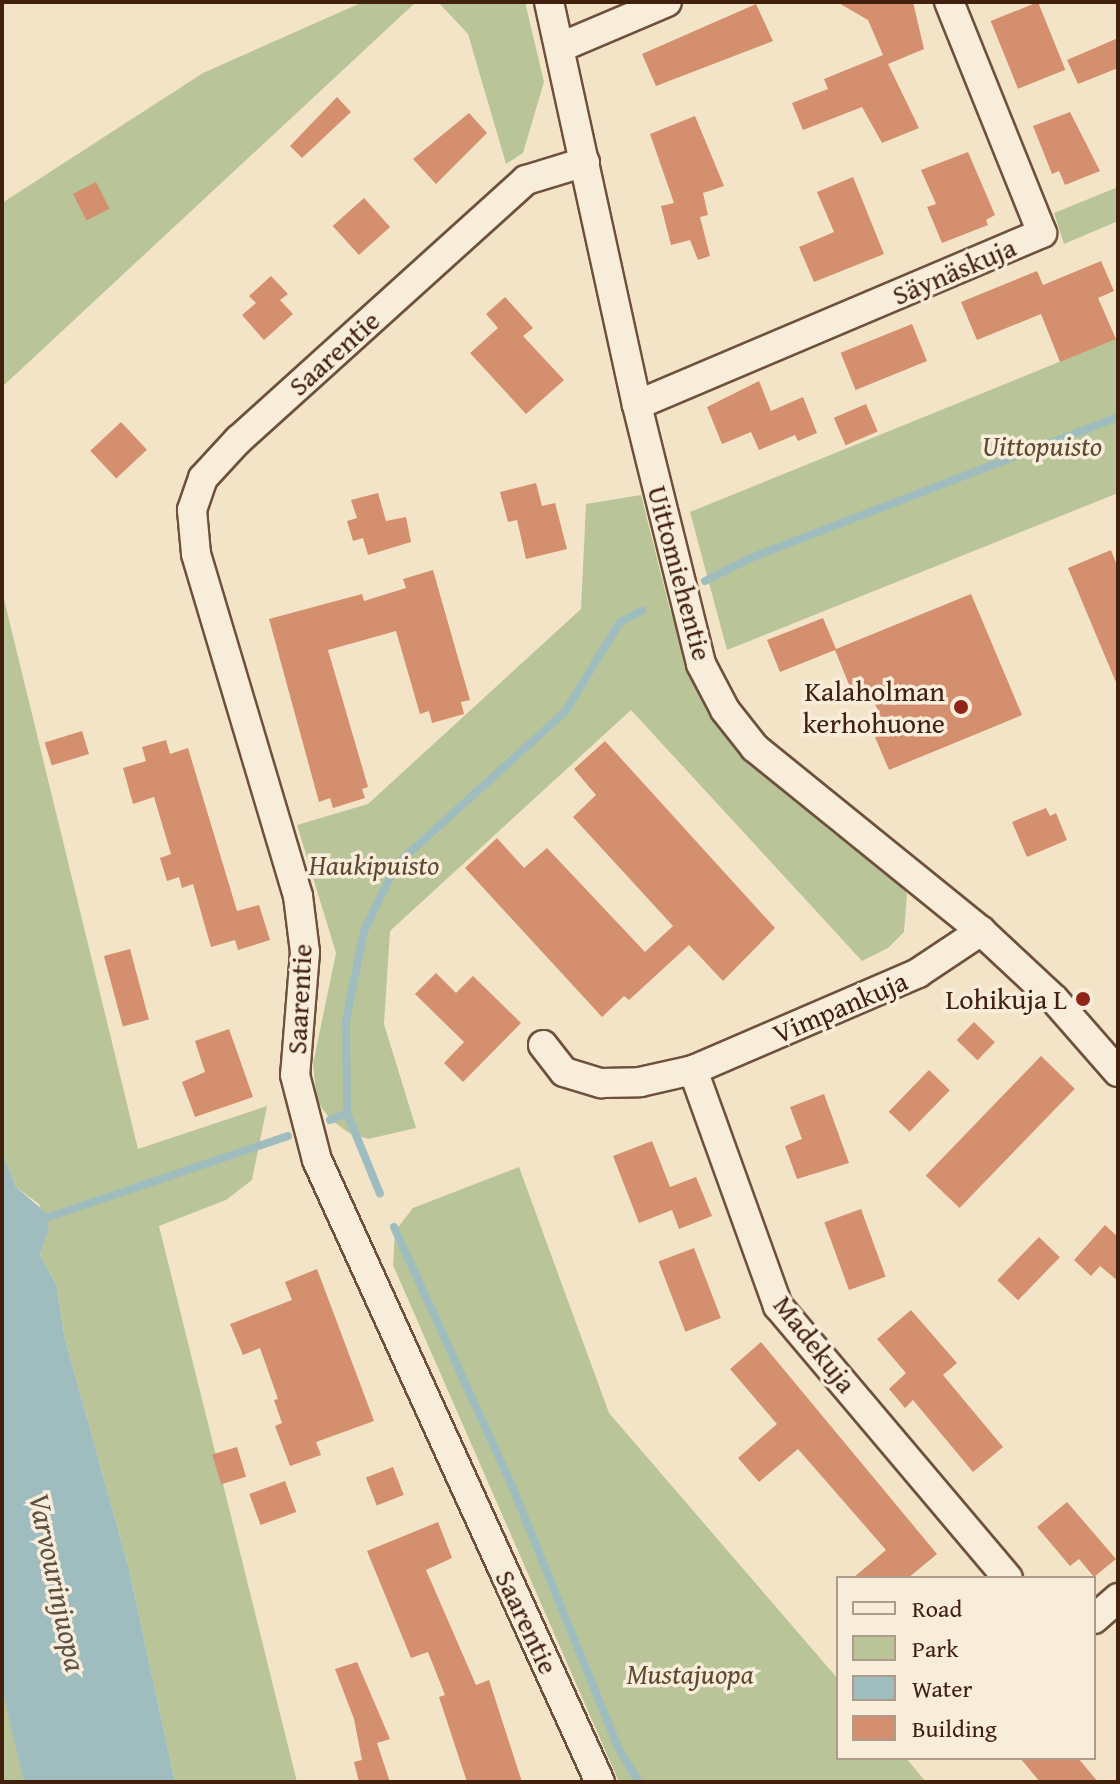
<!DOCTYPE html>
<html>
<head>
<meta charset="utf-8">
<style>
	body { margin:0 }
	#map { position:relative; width:1120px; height:1784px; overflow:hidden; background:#f4e4c7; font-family:"Gentium Book Plus",serif }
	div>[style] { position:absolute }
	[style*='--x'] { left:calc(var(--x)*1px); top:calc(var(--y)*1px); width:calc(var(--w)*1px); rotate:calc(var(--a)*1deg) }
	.green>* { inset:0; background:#b9c598 }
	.water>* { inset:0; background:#9fbcbe }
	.stream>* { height:8px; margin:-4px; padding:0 4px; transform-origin:4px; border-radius:4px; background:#9fbcbe }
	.building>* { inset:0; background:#d38f6e; transform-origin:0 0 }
	.roads { filter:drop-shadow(2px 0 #6e513c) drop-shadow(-2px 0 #6e513c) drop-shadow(0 2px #6e513c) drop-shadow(0 -2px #6e513c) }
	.minor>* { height:28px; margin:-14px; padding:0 14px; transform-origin:14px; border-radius:14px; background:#f8eddb }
	.dots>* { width:22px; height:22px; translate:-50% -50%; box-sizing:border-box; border:4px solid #f8eddb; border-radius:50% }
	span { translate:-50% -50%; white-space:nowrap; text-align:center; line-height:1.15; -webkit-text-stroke:7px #f8eddb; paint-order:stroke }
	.street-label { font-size:28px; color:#41200d }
	.park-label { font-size:28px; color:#5f4930; font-style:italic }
	.poi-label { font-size:28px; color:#41200d }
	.right { translate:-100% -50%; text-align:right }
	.water-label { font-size:30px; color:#5d4f42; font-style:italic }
	.frame { position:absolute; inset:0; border:4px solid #41200d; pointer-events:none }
	.legend { position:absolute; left:836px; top:1576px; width:260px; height:184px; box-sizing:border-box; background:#f8eddb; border:2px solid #af9b89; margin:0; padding:10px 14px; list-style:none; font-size:24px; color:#41200d }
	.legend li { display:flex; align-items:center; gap:16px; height:40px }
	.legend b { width:40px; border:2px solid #af9b89 }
</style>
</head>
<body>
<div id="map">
	<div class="green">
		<i style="clip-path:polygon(363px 2px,416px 2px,2px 387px,2px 203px,203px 73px)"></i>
		<i style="clip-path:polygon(438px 2px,525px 2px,544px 82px,523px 153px,506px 164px,468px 34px)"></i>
		<i style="clip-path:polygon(1118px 187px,1118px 221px,1064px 244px,1054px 213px)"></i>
		<i style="clip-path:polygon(1118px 338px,1118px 493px,727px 650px,690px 512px)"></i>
		<i style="clip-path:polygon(641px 495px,670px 610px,698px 687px,743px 751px,833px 833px,892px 873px,907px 894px,904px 932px,888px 948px,862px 961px,631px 710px,390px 931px,384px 1024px,416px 1128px,368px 1139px,349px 1133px,330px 1119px,317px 1101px,313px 1064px,336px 953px,297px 825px,368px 804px,581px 609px,586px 504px)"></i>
		<i style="clip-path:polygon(2px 591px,138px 1149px,267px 1106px,252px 1180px,226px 1200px,159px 1226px,297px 1782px,175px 1782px,129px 1569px,65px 1339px,56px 1284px,40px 1255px,49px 1229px,39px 1204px,16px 1187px,2px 1151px)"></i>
		<i style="clip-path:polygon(519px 1167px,609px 1413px,838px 1679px,838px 1758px,906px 1758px,926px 1782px,619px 1782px,393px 1265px,395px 1231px,413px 1208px)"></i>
		<i style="clip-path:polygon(2px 1689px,21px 1766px,24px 1782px,2px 1782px)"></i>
	</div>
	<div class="water">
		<i style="clip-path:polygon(2px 1151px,16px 1187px,45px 1212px,49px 1229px,40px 1255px,56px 1284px,65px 1339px,129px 1569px,175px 1782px,24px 1782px,2px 1689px)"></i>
	</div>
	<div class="stream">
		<i style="--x:705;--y:581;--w:54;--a:-26.6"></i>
		<i style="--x:753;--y:557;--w:391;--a:-21"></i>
		<i style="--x:347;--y:1113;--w:87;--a:67.8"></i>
		<i style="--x:330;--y:1120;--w:18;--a:-22"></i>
		<i style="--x:347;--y:1113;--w:92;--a:-90.6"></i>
		<i style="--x:346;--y:1021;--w:92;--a:-78.7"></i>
		<i style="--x:364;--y:931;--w:73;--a:-64.1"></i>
		<i style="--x:396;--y:865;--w:228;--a:-42.2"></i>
		<i style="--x:565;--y:712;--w:105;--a:-58.6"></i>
		<i style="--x:620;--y:622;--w:25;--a:-27"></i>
		<i style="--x:37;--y:1221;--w:265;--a:-18.7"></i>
		<i style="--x:394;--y:1227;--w:285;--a:65.5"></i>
		<i style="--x:512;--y:1486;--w:284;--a:67.9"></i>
		<i style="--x:619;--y:1749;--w:39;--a:59"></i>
	</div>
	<div class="building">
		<i style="clip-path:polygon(837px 2px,913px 2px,924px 49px,888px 64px,919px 128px,882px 143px,862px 107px,803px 130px,792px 103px,828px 89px,824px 79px,883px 55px,868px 20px)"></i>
		<i style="left:1038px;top:2px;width:73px;height:51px;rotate:68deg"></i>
		<i style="clip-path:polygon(756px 4px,773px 41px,656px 86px,642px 54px)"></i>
		<i style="clip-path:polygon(1118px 38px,1118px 68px,1078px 84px,1067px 60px)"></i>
		<i style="clip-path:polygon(337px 97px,351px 112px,302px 158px,290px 146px)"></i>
		<i style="clip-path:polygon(1070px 112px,1100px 171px,1065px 185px,1059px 171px,1052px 174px,1033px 126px)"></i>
		<i style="clip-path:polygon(469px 113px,487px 133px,436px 184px,413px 159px)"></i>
		<i style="clip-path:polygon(695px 116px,724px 186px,703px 193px,708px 215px,700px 217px,710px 256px,698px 260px,690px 240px,671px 245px,661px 206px,674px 203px,650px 134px)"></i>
		<i style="clip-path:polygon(968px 152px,995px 215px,986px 220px,988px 225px,942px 243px,927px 207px,936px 204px,921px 170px)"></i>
		<i style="clip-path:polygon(853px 177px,884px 254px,814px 282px,799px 247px,834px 232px,817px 192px)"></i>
		<i style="left:96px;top:182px;width:30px;height:26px;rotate:63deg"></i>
		<i style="left:364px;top:198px;width:39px;height:42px;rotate:48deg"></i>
		<i style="clip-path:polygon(1101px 261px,1114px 291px,1098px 298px,1116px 339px,1060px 362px,1041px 314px,977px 340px,961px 302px,1037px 271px,1043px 285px)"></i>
		<i style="clip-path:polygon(271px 276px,288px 294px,280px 300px,293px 314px,264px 340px,242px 315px,256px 303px,249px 296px)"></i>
		<i style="clip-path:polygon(505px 297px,533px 328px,523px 336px,564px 380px,526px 414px,470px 353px,498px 328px,486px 314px)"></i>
		<i style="left:912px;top:324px;width:40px;height:77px;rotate:68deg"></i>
		<i style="clip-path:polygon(759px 381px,771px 411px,803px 397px,817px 433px,798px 441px,795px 435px,759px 450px,751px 432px,722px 444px,707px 407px)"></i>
		<i style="left:866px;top:404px;width:30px;height:35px;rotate:67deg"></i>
		<i style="left:121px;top:422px;width:38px;height:42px;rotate:47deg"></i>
		<i style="clip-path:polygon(536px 483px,542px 506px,555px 503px,567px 549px,526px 559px,517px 520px,508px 522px,500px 492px)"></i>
		<i style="clip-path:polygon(378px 493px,386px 521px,406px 517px,411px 542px,368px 555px,363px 538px,353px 541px,347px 521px,357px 518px,351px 500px)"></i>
		<i style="clip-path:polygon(1111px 550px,1118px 568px,1118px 687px,1068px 568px)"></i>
		<i style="clip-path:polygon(433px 570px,470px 700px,461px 702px,464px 714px,432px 723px,429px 711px,420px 714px,396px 631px,328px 650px,368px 787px,362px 789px,365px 798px,333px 808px,330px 798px,319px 802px,269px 619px,362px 594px,364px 601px,406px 588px,403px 579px)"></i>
		<i style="clip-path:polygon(971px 594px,1022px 715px,889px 770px,875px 737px,886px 733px,868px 685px,852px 692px,835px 650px,780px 672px,767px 640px,823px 618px,836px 649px)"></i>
		<i style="left:82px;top:731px;width:24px;height:39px;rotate:73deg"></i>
		<i style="clip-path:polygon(166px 740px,170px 754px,188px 748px,237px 911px,259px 905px,270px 940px,238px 950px,235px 940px,211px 947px,193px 884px,182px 888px,179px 877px,167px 881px,160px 858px,171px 854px,154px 797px,133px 804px,123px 768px,146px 761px,142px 747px)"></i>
		<i style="clip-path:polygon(605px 741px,775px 928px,723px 981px,689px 945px,629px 1000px,624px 996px,602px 1017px,465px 868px,497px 838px,524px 868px,547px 848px,645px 952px,673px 926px,573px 817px,596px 795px,574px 769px)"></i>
		<i style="clip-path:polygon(1046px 808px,1050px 816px,1056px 813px,1067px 840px,1027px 857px,1012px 822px)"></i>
		<i style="left:130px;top:949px;width:73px;height:27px;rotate:75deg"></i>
		<i style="clip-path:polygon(436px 973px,456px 993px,473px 976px,521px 1023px,463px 1082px,444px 1063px,464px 1042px,415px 994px)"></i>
		<i style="left:974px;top:1022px;width:29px;height:25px;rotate:44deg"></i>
		<i style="clip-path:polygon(229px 1029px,253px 1097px,195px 1117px,182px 1082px,205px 1072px,195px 1041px)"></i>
		<i style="left:1041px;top:1056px;width:47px;height:166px;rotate:44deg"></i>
		<i style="left:929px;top:1070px;width:29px;height:58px;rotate:44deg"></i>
		<i style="clip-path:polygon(824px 1094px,849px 1163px,797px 1179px,785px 1146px,802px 1139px,790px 1107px)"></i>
		<i style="clip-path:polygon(652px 1141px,670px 1187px,696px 1177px,712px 1216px,679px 1229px,672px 1210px,639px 1223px,613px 1156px)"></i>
		<i style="left:861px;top:1209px;width:72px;height:39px;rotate:70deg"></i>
		<i style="clip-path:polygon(1105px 1225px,1118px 1237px,1118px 1281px,1100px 1266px,1091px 1276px,1074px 1260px)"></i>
		<i style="left:1039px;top:1237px;width:29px;height:60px;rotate:44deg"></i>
		<i style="left:694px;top:1248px;width:75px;height:38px;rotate:69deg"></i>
		<i style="clip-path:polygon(317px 1269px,374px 1421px,316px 1442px,321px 1455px,290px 1466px,275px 1426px,282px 1423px,274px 1400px,278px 1399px,260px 1348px,243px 1355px,230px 1324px,292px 1300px,285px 1282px)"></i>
		<i style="clip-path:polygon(911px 1310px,957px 1363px,943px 1375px,1003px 1447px,973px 1472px,913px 1400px,905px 1408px,889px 1389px,906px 1373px,877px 1339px)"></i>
		<i style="clip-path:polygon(761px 1342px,937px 1554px,908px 1578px,853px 1578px,886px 1550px,798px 1449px,759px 1482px,738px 1458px,777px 1424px,730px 1369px)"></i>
		<i style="left:237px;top:1447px;width:31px;height:26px;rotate:73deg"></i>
		<i style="left:393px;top:1467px;width:30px;height:29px;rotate:69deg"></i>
		<i style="left:285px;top:1481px;width:33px;height:38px;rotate:70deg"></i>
		<i style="clip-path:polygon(1067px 1502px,1116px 1559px,1094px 1577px,1079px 1559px,1070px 1566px,1037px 1527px)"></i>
		<i style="clip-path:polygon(438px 1522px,452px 1558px,426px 1570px,476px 1685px,489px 1680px,522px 1782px,467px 1782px,439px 1697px,445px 1695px,428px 1652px,411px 1658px,367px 1551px)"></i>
		<i style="clip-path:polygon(357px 1662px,390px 1739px,377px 1743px,390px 1782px,359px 1782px,354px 1762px,362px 1760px,354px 1719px,335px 1669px)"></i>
		<i style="clip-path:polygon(1020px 1758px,1078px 1758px,1098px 1782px,1040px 1782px)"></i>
	</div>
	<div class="roads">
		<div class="minor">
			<i style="--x:549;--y:2;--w:412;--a:77.7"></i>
			<i style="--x:637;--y:405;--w:267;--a:76.1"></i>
			<i style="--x:701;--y:664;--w:52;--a:62.4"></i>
			<i style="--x:725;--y:710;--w:48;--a:51.7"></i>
			<i style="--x:755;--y:748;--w:291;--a:39"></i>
			<i style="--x:981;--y:931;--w:100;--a:43"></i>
			<i style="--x:1054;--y:999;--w:97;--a:48.8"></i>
			<i style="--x:561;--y:47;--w:115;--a:-23"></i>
			<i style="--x:585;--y:162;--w:62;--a:163"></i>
			<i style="--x:526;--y:180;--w:387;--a:137.9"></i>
			<i style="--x:239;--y:439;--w:53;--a:132.7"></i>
			<i style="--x:203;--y:478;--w:34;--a:109"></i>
			<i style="--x:192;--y:510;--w:44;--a:84.8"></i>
			<i style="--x:196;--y:554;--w:357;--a:73.4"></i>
			<i style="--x:298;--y:896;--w:56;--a:82.9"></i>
			<i style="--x:305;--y:952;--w:123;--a:94.6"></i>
			<i style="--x:295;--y:1075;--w:88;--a:75.5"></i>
			<i style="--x:317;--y:1160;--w:683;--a:65.54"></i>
			<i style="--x:637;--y:405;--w:440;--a:-23"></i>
			<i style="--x:1042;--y:233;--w:249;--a:-111.9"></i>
			<i style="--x:543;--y:1045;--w:34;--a:52"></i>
			<i style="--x:564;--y:1072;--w:39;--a:17"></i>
			<i style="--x:601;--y:1083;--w:39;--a:-1"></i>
			<i style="--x:640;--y:1082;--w:54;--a:-12.8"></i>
			<i style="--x:693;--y:1070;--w:245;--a:-23.3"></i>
			<i style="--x:918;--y:973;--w:76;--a:-33.7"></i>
			<i style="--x:693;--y:1070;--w:251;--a:70.2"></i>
			<i style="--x:778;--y:1306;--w:356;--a:49.8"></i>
			<i style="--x:1094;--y:1619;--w:32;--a:-41"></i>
		</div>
	</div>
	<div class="dots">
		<i style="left:961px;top:707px;background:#8f2418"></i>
		<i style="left:1083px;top:999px;background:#8f2418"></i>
	</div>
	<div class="street-label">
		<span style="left:954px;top:271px;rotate:-23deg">Säynäskuja</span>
		<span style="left:334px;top:353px;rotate:-42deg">Saarentie</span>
		<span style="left:680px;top:573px;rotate:75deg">Uittomiehentie</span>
		<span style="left:299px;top:999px;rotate:-87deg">Saarentie</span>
		<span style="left:840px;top:1007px;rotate:-23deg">Vimpankuja</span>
		<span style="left:815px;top:1344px;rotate:52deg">Madekuja</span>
		<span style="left:527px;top:1622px;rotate:65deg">Saarentie</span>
	</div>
	<div class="park-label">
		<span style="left:1042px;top:446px">Uittopuisto</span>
		<span style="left:374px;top:865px">Haukipuisto</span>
		<span style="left:690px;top:1674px">Mustajuopa</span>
	</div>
	<div class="poi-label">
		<span class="right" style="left:945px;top:707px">Kalaholman<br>kerhohuone</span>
		<span class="right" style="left:1067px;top:999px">Lohikuja L</span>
	</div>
	<div class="water-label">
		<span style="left:58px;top:1582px;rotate:78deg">Varvourinjuopa</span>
	</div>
	<div class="frame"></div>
	<ul class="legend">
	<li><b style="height:10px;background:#f8eddb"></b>Road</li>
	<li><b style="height:22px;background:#b9c598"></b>Park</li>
	<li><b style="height:22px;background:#9fbcbe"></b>Water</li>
	<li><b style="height:22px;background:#d38f6e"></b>Building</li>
	</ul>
</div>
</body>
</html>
